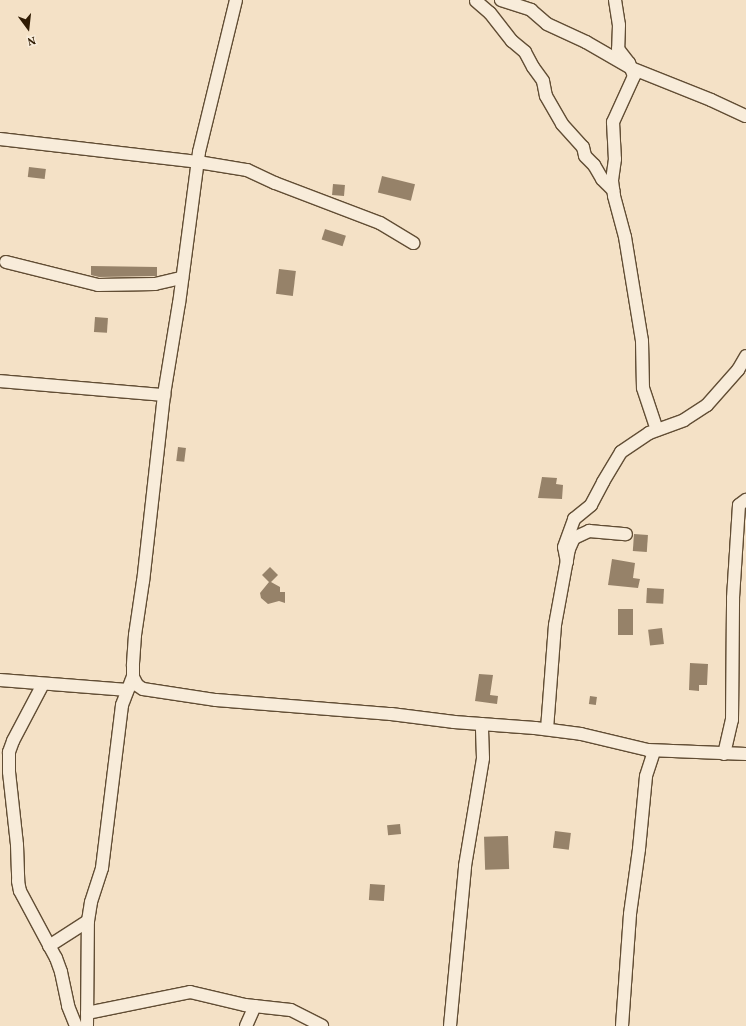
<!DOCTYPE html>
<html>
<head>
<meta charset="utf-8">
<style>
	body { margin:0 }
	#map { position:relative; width:746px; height:1026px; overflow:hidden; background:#f4e1c6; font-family:Vollkorn,serif }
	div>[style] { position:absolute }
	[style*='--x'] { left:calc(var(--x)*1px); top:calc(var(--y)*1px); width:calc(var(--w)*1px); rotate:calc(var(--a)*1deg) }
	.building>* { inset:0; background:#968269; transform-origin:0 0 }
	.roads { filter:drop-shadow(1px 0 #614d34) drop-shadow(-1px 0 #614d34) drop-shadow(0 1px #614d34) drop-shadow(0 -1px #614d34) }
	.street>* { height:12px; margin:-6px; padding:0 6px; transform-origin:6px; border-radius:6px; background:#f8ecda }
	span { translate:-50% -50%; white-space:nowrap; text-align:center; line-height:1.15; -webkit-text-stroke:3px #f8ecda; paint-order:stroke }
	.north { position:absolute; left:8px; top:8px; width:40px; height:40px; -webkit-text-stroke:3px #f8ecda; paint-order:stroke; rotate:165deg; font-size:11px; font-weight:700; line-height:16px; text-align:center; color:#301c04 }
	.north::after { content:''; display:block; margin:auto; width:14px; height:18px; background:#301c04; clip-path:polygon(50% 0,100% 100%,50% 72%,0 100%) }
</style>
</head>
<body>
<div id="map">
	<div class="building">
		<i style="left:29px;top:167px;width:17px;height:10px;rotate:7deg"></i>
		<i style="left:382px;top:176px;width:34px;height:17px;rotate:14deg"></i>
		<i style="left:333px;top:184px;width:12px;height:11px;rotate:5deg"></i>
		<i style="left:325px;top:229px;width:22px;height:11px;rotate:18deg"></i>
		<i style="clip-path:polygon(91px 266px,157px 267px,157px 276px,99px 277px,91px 275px)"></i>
		<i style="left:279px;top:269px;width:17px;height:25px;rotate:7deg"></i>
		<i style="left:95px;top:317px;width:13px;height:15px;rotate:4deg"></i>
		<i style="left:178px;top:447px;width:8px;height:14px;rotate:7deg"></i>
		<i style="clip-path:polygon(542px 477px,557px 478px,556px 484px,563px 485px,562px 499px,538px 498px)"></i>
		<i style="left:634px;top:534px;width:14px;height:17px;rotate:4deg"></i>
		<i style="clip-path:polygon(612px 559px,635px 563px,633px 578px,640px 579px,638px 588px,608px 585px)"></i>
		<i style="clip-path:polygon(270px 567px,278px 575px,271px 582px,280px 587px,280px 592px,285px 592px,285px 603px,279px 601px,268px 604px,261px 598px,260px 593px,269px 582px,262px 575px)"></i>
		<i style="left:647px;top:588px;width:17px;height:15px;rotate:3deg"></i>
		<i style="left:618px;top:609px;width:15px;height:26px"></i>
		<i style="left:662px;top:628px;width:16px;height:14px;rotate:83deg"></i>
		<i style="clip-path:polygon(690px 663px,708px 664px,707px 685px,699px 685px,699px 691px,689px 690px)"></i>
		<i style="clip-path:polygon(479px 674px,493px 675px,490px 695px,498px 696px,497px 704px,475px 701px)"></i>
		<i style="left:590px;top:696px;width:7px;height:8px;rotate:8deg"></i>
		<i style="left:400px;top:824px;width:10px;height:13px;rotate:84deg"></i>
		<i style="left:555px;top:831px;width:16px;height:17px;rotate:7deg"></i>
		<i style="left:508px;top:836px;width:33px;height:24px;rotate:88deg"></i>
		<i style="left:370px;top:884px;width:15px;height:16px;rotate:4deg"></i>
	</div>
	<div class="roads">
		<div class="street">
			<i style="--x:236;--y:0;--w:156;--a:103.7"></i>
			<i style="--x:199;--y:152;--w:152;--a:97.5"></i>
			<i style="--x:179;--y:303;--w:93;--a:99.3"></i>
			<i style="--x:164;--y:395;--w:187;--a:96.4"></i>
			<i style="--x:143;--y:581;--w:55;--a:98.4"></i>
			<i style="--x:135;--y:635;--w:31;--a:94"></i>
			<i style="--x:133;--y:666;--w:11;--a:90"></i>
			<i style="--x:133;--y:677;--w:9;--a:63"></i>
			<i style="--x:137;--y:685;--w:7;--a:34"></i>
			<i style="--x:143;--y:689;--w:74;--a:8.6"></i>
			<i style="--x:216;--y:700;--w:176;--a:4.6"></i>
			<i style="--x:391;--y:714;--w:64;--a:7.2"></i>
			<i style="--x:454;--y:722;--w:81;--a:4.2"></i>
			<i style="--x:535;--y:728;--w:46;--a:7.4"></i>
			<i style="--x:581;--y:734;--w:69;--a:13.4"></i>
			<i style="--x:648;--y:750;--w:98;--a:2.3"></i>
			<i style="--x:501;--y:0;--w:32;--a:18"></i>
			<i style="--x:531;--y:10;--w:21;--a:41"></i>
			<i style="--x:547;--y:24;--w:43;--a:24.8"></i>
			<i style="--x:586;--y:42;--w:52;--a:30"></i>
			<i style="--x:631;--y:68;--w:86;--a:21.8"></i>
			<i style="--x:711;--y:100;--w:38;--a:25"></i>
			<i style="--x:615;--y:0;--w:25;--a:81"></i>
			<i style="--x:619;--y:25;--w:24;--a:92"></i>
			<i style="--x:618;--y:49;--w:18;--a:52"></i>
			<i style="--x:629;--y:63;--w:14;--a:69"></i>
			<i style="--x:634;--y:76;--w:51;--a:114.5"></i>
			<i style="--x:613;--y:122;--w:37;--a:87"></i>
			<i style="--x:615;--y:159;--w:22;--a:98"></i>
			<i style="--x:612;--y:181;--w:15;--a:82"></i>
			<i style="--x:614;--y:196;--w:42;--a:75"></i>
			<i style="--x:625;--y:237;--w:105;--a:80.7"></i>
			<i style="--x:642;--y:341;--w:47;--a:88.8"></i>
			<i style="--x:643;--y:388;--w:44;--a:71.6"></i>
			<i style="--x:476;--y:1;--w:18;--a:41"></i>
			<i style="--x:490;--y:13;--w:36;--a:52"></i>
			<i style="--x:512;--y:41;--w:17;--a:40"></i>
			<i style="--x:525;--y:52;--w:17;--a:62"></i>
			<i style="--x:533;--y:67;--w:17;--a:54"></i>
			<i style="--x:543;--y:81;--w:15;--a:79"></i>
			<i style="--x:546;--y:96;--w:32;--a:60"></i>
			<i style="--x:562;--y:124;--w:31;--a:48"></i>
			<i style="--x:583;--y:147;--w:9;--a:77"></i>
			<i style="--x:585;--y:156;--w:13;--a:45"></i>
			<i style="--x:594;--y:165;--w:16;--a:60"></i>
			<i style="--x:602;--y:179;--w:16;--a:45"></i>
			<i style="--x:0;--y:139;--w:199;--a:6.6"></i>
			<i style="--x:198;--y:162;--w:50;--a:9.3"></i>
			<i style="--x:247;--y:170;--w:31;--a:25"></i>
			<i style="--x:275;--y:183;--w:112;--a:20.9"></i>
			<i style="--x:380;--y:223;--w:39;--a:31"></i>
			<i style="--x:6;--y:262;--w:95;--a:14"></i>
			<i style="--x:98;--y:285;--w:57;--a:-1"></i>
			<i style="--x:155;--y:284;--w:28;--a:-13"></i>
			<i style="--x:0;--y:381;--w:165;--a:4.9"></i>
			<i style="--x:567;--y:562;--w:15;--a:-101"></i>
			<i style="--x:564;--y:547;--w:30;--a:-70"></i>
			<i style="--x:574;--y:519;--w:22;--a:-39"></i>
			<i style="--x:591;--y:505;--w:26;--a:-62"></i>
			<i style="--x:603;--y:482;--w:35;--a:-59"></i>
			<i style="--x:621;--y:452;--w:34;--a:-34"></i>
			<i style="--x:649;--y:433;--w:37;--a:-20"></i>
			<i style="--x:684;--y:420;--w:27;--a:-33"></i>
			<i style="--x:707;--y:405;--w:47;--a:-48.5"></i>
			<i style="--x:738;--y:370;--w:16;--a:-60"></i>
			<i style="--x:0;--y:680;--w:128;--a:4.5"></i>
			<i style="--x:43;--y:684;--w:64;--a:117.8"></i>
			<i style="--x:13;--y:741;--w:12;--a:110"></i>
			<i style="--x:9;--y:752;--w:20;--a:90"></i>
			<i style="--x:9;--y:772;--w:73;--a:83.7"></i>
			<i style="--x:17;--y:845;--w:36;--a:88"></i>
			<i style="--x:18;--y:881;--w:10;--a:79"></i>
			<i style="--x:20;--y:891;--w:76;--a:61.8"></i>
			<i style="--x:56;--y:958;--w:15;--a:70"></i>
			<i style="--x:61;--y:972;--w:35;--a:78"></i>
			<i style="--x:68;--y:1006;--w:22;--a:68"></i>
			<i style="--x:547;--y:729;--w:104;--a:-85.6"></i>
			<i style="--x:555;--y:625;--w:77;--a:-79.6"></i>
			<i style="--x:569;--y:549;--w:12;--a:-66"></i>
			<i style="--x:574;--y:538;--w:17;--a:-25"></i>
			<i style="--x:589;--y:531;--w:37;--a:5"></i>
			<i style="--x:724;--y:754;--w:35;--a:-77"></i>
			<i style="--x:732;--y:720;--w:122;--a:-89.5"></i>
			<i style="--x:733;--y:598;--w:93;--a:-86.3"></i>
			<i style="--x:739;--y:505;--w:9;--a:-36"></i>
			<i style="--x:49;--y:946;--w:46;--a:-32.7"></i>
			<i style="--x:87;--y:1013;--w:105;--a:-11.5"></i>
			<i style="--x:190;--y:992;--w:57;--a:13.3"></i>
			<i style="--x:245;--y:1005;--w:46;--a:6.2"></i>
			<i style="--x:291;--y:1010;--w:35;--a:27"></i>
			<i style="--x:87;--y:1026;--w:105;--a:-89.5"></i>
			<i style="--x:88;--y:921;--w:19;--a:-81"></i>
			<i style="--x:91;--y:902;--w:36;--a:-72"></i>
			<i style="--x:102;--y:868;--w:164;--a:-83"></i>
			<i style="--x:122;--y:705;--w:30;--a:-69"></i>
			<i style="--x:246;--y:1026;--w:22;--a:-66"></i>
			<i style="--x:450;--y:1026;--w:161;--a:-84.6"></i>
			<i style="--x:465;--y:866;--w:109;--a:-80.5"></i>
			<i style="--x:483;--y:758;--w:34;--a:-92"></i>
			<i style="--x:622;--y:1026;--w:112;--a:-85.9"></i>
			<i style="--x:630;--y:914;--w:66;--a:-82.1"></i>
			<i style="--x:639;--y:849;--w:73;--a:-84.5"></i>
			<i style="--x:646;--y:776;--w:26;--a:-72"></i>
		</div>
	</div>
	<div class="north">N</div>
</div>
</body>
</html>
